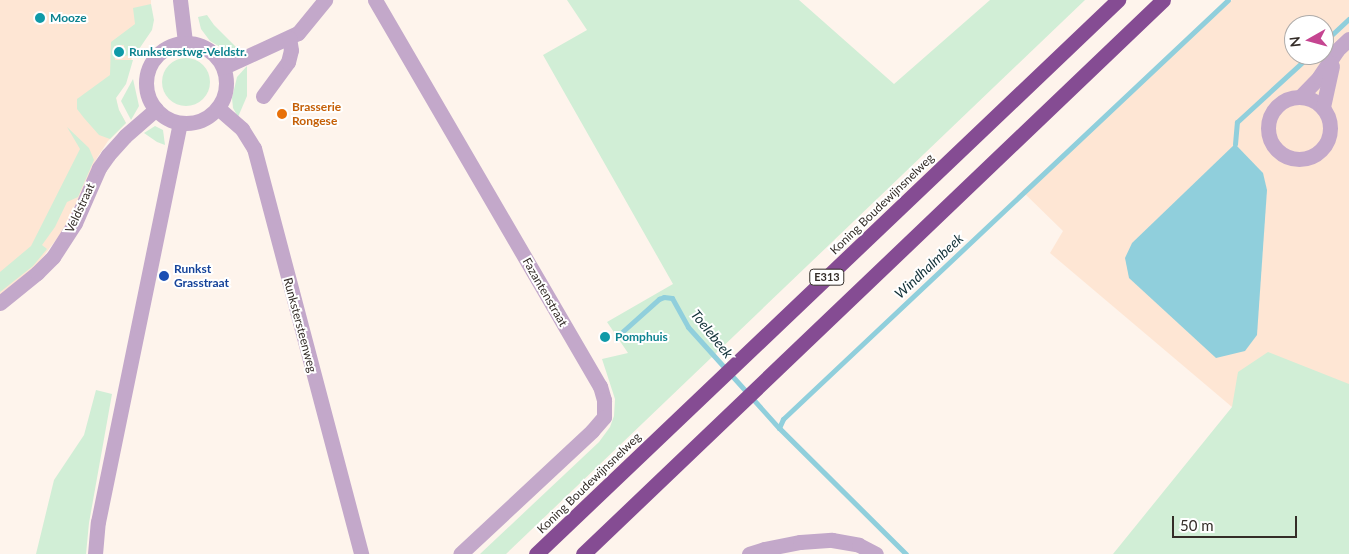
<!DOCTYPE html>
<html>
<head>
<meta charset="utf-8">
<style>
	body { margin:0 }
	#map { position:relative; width:1349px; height:554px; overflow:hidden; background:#fef4ec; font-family:Lato,sans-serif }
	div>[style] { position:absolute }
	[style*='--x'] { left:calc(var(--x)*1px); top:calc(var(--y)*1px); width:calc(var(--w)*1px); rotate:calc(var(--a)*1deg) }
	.built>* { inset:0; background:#fee6d4 }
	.green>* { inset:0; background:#d1eed6 }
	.round { border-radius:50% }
	.water>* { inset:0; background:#90cfdc }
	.stream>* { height:5px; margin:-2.5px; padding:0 2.5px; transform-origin:2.5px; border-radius:2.5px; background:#90cfdc }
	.minor>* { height:15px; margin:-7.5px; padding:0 7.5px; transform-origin:7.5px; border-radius:7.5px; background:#c3a8ca }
	.minor>.ring { margin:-7.5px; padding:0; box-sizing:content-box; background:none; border:15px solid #c3a8ca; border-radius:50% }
	.highway>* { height:15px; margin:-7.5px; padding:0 7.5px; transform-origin:7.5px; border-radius:7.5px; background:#854c93 }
	.dots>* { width:14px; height:14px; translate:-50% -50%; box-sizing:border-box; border:2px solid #fff; border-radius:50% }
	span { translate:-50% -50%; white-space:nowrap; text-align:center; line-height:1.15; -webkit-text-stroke:4px #fff; paint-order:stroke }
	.shield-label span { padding:1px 4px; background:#fff; border:1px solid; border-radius:4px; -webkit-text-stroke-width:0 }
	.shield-label { font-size:11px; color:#342d28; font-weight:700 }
	.culture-label { font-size:12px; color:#0d838f; font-weight:700 }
	.left { translate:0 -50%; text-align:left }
	.food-label { font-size:12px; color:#c56008; font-weight:700 }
	.street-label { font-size:12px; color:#342d28 }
	.transit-label { font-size:12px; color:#164399; font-weight:700 }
	.water-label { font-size:14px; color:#113037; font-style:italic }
	.north { position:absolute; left:1284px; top:15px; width:50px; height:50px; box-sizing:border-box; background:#fff; border:1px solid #aeaba9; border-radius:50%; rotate:263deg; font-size:14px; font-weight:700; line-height:20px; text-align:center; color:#342d28 }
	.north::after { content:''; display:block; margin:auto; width:18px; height:22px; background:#c54591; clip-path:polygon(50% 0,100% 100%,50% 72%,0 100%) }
	.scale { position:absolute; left:1172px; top:516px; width:125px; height:22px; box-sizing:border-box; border:2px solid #342d28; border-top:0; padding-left:6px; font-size:15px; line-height:18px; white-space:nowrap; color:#342d28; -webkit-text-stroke:4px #fff; paint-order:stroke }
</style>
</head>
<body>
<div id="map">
	<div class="built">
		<i style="clip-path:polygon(0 0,151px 0,151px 12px,116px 97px,117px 107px,126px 123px,108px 141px,97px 158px,65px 228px,36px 266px,0 295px)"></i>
		<i style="clip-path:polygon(evenodd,1232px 0,1349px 0,1349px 475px,1232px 407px,1050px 253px,1063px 231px,1022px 191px,1232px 0,1294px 25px,1324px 25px,1324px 55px,1294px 55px,1294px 25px)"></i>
	</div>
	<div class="green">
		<i style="clip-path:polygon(567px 0,799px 0,894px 84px,990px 0,1085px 0,506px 554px,480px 554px,599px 442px,610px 427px,614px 416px,615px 399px,602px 359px,628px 353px,607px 322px,673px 284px,543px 55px,587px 30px)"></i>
		<i style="clip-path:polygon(151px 4px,154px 20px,152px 30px,135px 55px,124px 56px,124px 45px,114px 46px,115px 60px,133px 60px,126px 84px,116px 98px,119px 110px,126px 123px,110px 139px,99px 135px,84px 118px,77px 109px,77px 99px,110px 75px,111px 42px,135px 24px,133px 8px)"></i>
		<i style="clip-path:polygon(207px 15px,214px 25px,240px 51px,227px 51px,210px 41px,201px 29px,198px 17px)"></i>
		<i class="round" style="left:162px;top:58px;width:48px;height:48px"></i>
		<i style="clip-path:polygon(247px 66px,247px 96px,238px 117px,233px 108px,232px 98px,237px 77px)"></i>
		<i style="clip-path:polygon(133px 79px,139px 106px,131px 120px,121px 101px)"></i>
		<i style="clip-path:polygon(155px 126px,163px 130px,165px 145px,157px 142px,144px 133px)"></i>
		<i style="clip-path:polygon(67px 127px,89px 148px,94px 160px,78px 197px,67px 202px,55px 227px,42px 245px,47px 249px,33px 266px,0 292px,0 272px,31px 246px,80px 149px)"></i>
		<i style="clip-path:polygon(1268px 352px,1349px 384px,1349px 554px,1113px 554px,1232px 407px,1238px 372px)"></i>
		<i style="clip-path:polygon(96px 390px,112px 394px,89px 523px,86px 554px,36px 554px,54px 480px,84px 435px)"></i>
	</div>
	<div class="water">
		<i style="clip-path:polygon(1235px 144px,1263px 173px,1267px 190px,1257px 335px,1245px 351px,1216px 358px,1129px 278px,1125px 258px,1132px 243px)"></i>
	</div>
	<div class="stream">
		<i style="--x:1324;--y:42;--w:34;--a:-43"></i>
		<i style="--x:1235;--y:144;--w:22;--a:-85"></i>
		<i style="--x:1237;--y:122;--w:99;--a:-42.5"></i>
		<i style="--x:622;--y:332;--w:50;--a:-41.7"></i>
		<i style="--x:659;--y:299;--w:5;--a:-22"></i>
		<i style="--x:664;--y:297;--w:8;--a:7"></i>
		<i style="--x:672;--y:298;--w:33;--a:61"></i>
		<i style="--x:688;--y:327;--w:136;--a:48"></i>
		<i style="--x:906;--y:554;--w:179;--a:-135.2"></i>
		<i style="--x:779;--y:428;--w:10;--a:-66"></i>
		<i style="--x:783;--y:419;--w:611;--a:-43.28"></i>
	</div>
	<div class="minor">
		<i style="--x:180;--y:0;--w:42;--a:83.2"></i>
		<i style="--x:375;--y:0;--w:447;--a:59.8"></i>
		<i style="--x:600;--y:386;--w:15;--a:74"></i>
		<i style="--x:604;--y:400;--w:17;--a:90"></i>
		<i style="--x:604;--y:417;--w:18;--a:131"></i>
		<i style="--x:592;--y:431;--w:180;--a:137"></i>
		<i class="ring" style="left:146px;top:43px;width:65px;height:65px"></i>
		<i style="--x:224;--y:67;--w:81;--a:-24.7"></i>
		<i style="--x:298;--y:33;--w:43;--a:-50.7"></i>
		<i style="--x:263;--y:96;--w:42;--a:-53.7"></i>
		<i style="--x:288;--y:62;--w:12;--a:-76"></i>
		<i style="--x:291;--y:50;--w:12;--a:-99"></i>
		<i class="ring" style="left:1268px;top:97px;width:47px;height:47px"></i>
		<i style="--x:1300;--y:97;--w:28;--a:-46"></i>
		<i style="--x:1319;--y:77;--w:32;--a:-56"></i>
		<i style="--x:1337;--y:50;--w:16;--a:-43"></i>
		<i style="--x:1323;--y:107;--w:42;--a:-77.6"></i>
		<i style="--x:218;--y:108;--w:32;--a:41"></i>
		<i style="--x:242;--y:129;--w:22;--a:58"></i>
		<i style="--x:254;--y:148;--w:420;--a:75.2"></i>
		<i style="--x:0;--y:303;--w:48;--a:-39"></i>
		<i style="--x:37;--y:273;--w:23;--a:-45"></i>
		<i style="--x:53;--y:257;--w:40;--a:-57.1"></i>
		<i style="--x:75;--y:223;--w:60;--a:-66.4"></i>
		<i style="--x:99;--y:168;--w:16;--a:-55"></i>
		<i style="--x:108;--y:155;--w:25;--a:-48"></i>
		<i style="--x:125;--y:136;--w:41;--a:-41.1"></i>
		<i style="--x:95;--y:554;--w:32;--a:-85"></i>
		<i style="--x:98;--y:522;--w:407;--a:-78.4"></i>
		<i style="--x:749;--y:554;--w:16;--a:-18"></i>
		<i style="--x:764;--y:549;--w:37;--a:-11"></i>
		<i style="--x:800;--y:542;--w:32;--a:-4"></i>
		<i style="--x:832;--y:540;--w:27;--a:10"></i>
		<i style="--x:859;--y:545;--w:19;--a:28"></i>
	</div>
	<div class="highway">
		<i style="--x:536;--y:554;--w:804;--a:-43.59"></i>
		<i style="--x:583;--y:554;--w:802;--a:-43.69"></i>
	</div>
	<div class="dots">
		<i style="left:40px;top:18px;background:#0f9aa8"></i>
		<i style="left:119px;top:52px;background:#0f9aa8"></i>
		<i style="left:282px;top:114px;background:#e8710a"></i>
		<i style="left:164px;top:276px;background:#1a4fb4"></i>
		<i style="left:605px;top:337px;background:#0f9aa8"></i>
	</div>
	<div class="shield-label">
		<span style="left:827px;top:277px">E313</span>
	</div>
	<div class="culture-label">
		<span class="left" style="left:50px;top:18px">Mooze</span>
		<span class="left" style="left:129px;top:52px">Runksterstwg-Veldstr.</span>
		<span class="left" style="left:615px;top:337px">Pomphuis</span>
	</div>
	<div class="food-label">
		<span class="left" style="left:292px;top:114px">Brasserie<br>Rongese</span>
	</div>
	<div class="street-label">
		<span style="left:882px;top:204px;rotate:-44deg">Koning Boudewijnsnelweg</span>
		<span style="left:80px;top:208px;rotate:-65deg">Veldstraat</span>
		<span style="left:545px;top:292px;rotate:60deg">Fazantenstraat</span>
		<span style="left:300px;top:325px;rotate:75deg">Runkstersteenweg</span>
		<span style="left:589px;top:483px;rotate:-44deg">Koning Boudewijnsnelweg</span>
	</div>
	<div class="transit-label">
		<span class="left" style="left:174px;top:276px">Runkst<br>Grasstraat</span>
	</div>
	<div class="water-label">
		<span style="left:929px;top:266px;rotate:-43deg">Windhalmbeek</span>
		<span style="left:712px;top:334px;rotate:51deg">Toelebeek</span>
	</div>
	<div class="north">N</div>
	<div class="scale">50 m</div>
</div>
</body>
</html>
